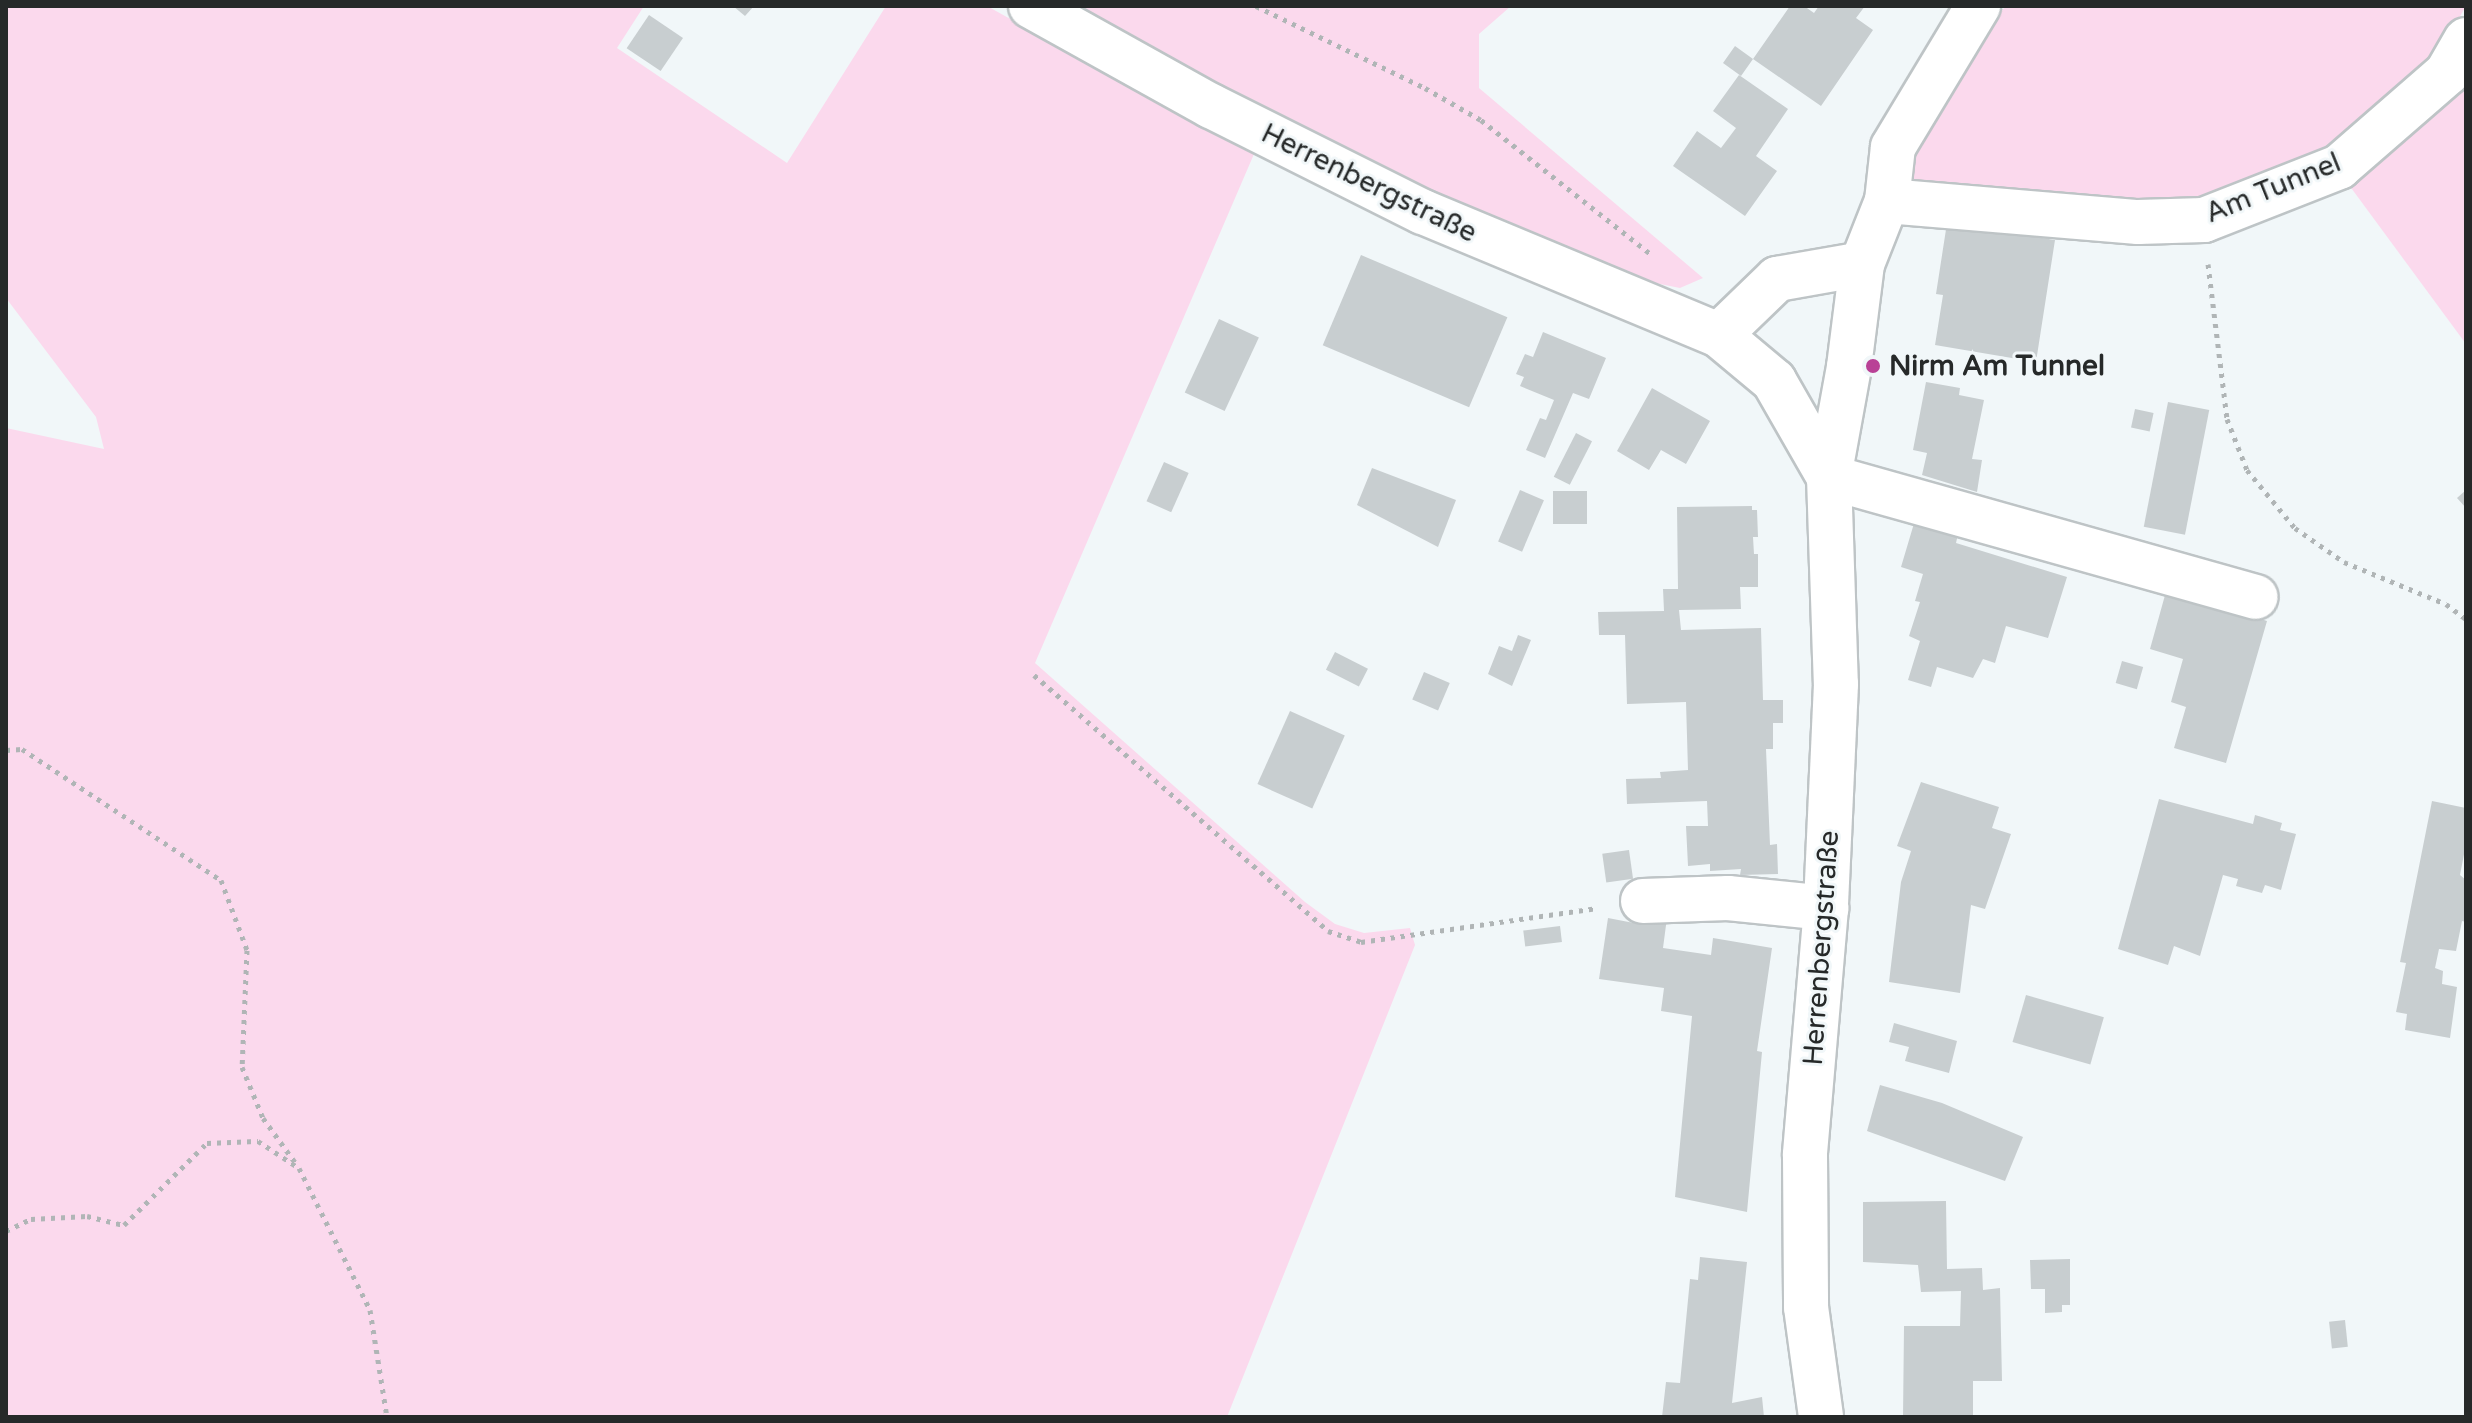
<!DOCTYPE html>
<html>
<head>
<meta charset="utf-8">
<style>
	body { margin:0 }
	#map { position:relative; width:2472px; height:1423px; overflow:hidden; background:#f1f7f9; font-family:"Varela Round",sans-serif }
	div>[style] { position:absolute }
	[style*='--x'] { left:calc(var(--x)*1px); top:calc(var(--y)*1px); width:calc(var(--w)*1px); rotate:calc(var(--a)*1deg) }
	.green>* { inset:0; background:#fbd9ed }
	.building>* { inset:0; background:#c8ced0; transform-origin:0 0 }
	.path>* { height:5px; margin-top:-2.5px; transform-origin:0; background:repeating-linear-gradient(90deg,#b0b5b6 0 4px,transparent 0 10px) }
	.roads { filter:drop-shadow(2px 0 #bec4c6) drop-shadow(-2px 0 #bec4c6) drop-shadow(0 2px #bec4c6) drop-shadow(0 -2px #bec4c6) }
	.minor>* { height:44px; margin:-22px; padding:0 22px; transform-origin:22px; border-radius:22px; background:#fff }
	.dots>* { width:22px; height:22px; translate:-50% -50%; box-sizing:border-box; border:4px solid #f1f7f9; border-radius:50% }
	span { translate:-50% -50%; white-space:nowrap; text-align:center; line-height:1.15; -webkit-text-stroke:6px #f1f7f9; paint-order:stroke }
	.street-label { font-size:28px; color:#262929 }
	.poi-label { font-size:28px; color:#262929; font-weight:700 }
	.left { translate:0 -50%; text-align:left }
	.frame { position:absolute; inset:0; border:8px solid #262929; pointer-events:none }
</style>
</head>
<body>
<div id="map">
	<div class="green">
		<i style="clip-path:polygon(6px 6px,644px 6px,617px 48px,787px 163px,886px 6px,987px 6px,1254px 154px,1035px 663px,1305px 902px,1335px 924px,1364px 933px,1410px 928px,1415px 945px,1227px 1417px,6px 1417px,6px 428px,104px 449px,96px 417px,6px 298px)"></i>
		<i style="clip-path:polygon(1075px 6px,1511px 6px,1479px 34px,1479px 88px,1703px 278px,1680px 288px,1625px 277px,1437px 198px,1226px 91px)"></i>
		<i style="clip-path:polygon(2007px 6px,2466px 6px,2435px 59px,2329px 153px,2207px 203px,2138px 207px,1917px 188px,1901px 175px,1994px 16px)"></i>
		<i style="clip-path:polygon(2466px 73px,2466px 344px,2349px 185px)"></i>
	</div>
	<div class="building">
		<i style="clip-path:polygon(733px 6px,754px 6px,745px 16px)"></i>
		<i style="clip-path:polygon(1790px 6px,1804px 6px,1814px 13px,1819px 6px,1865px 6px,1856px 18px,1873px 30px,1821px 106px,1753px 59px,1741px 76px,1723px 63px,1735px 46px,1753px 59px)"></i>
		<i style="left:649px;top:15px;width:41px;height:40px;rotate:34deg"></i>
		<i style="clip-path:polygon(1739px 75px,1788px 109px,1756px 156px,1777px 171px,1745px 216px,1673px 166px,1697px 131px,1721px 148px,1736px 128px,1713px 111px)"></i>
		<i style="clip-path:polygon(1947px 223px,2055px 240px,2036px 362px,1935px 345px,1943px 295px,1936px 294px)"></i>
		<i style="left:1361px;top:255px;width:159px;height:98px;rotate:23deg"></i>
		<i style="left:1219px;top:319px;width:44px;height:81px;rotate:25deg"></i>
		<i style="clip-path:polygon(1543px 332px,1606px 358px,1589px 399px,1573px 393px,1545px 458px,1526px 450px,1540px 418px,1546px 420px,1554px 400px,1520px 386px,1524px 377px,1516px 374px,1525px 354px,1533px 357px)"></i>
		<i style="clip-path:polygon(1926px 382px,1960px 388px,1959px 395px,1984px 400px,1972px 459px,1982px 460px,1977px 492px,1922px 475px,1927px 453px,1913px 450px)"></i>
		<i style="clip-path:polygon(1652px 388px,1710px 421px,1686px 464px,1661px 450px,1649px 470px,1617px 451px)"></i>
		<i style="left:2168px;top:402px;width:42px;height:127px;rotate:11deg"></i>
		<i style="left:2135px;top:409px;width:19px;height:19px;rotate:12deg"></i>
		<i style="left:1576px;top:433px;width:18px;height:49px;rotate:27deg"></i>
		<i style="left:1164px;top:462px;width:27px;height:43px;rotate:24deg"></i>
		<i style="clip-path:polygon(1372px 468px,1456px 500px,1438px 547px,1357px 505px)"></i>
		<i style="left:1520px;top:490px;width:26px;height:56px;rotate:23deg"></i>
		<i style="clip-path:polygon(2466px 490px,2466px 508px,2457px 498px)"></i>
		<i style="left:1587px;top:491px;width:33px;height:34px;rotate:90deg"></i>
		<i style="clip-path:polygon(1752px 506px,1752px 510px,1757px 510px,1758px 537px,1753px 537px,1754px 554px,1758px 554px,1758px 587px,1740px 587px,1741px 609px,1679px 610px,1681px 630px,1761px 628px,1763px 700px,1783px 700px,1783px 723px,1773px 723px,1773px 749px,1766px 749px,1770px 845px,1777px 844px,1778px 874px,1740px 875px,1741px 869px,1710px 871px,1710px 864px,1688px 866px,1686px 826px,1708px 826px,1707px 801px,1627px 804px,1626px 779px,1661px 778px,1660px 772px,1688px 770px,1686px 702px,1627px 704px,1625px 635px,1599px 635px,1598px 612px,1664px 611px,1663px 589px,1678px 589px,1677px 507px)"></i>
		<i style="clip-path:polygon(1915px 520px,1958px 534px,1956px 543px,2067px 577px,2048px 638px,2006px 626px,1995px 663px,1983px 659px,1973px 678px,1937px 667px,1931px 687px,1908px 680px,1920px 641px,1909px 636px,1920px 602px,1915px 601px,1923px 574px,1901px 567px)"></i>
		<i style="clip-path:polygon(2167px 588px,2267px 621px,2226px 763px,2174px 748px,2186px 707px,2171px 702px,2183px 659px,2150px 649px)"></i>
		<i style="clip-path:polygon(1518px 635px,1531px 640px,1512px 686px,1488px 674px,1499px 646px,1512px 651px)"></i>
		<i style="left:1335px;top:652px;width:37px;height:20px;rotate:27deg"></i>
		<i style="left:2122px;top:661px;width:22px;height:23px;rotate:16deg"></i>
		<i style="left:1424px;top:672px;width:28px;height:30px;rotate:23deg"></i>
		<i style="left:1290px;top:711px;width:60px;height:80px;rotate:24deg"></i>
		<i style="clip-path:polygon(1921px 782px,1999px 807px,1992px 828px,2011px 834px,1985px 909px,1971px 905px,1960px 993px,1889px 982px,1901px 882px,1911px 851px,1897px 846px)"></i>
		<i style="clip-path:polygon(2159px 799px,2253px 824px,2255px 815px,2282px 823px,2280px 830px,2296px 834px,2281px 890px,2265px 885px,2262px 893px,2236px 886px,2238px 879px,2223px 875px,2200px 956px,2174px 946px,2168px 965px,2118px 949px)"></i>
		<i style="clip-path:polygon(2432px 801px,2466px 808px,2466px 844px,2460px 875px,2466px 880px,2466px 922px,2462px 921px,2456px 951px,2439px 949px,2435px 968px,2443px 971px,2442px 984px,2457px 987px,2450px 1038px,2405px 1030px,2407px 1014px,2396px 1012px,2406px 963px,2400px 962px)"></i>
		<i style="left:1629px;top:850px;width:29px;height:27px;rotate:82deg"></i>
		<i style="clip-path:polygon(1668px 910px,1663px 948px,1711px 955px,1713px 938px,1772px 948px,1757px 1051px,1762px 1052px,1747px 1212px,1675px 1197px,1692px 1016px,1661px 1011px,1664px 988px,1599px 979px,1608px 918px,1639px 924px,1641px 915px)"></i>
		<i style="left:1560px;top:926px;width:16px;height:37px;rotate:83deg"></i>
		<i style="left:2026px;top:995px;width:81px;height:49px;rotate:16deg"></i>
		<i style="clip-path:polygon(1894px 1023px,1957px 1041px,1949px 1073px,1905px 1061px,1909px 1047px,1889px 1042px)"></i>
		<i style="clip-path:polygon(1880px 1085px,1942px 1103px,2023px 1137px,2005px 1181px,1867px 1131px)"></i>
		<i style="clip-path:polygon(1946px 1201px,1947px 1269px,1982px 1268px,1983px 1290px,2000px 1288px,2002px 1381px,1973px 1381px,1973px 1417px,1903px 1417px,1904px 1326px,1960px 1326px,1961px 1291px,1921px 1292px,1918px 1265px,1863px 1262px,1863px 1202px)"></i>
		<i style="clip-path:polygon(1700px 1257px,1747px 1262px,1732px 1403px,1762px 1397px,1764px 1417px,1662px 1417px,1666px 1382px,1680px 1383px,1690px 1279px,1698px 1280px)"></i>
		<i style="clip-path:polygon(2070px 1259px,2070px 1305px,2062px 1305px,2062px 1312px,2045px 1313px,2045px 1289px,2031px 1289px,2030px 1260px)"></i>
		<i style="left:2345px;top:1320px;width:27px;height:16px;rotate:84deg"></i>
	</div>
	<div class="path">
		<i style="--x:1256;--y:6;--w:188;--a:25.9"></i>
		<i style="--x:1425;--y:88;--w:64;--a:29.7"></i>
		<i style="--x:1481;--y:120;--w:218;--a:38.3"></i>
		<i style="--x:2208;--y:264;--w:156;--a:83"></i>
		<i style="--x:2227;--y:419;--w:55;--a:68.6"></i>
		<i style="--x:2247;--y:470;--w:75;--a:50.4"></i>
		<i style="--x:2295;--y:528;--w:60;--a:34.8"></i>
		<i style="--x:2344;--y:562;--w:110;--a:22.4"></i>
		<i style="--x:2446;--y:604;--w:25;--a:37"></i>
		<i style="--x:1034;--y:675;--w:390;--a:41"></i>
		<i style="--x:1328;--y:931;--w:35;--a:18"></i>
		<i style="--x:1361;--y:942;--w:239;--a:-8.2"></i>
		<i style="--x:6;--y:750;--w:16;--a:-4"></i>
		<i style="--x:22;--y:749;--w:238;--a:33.4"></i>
		<i style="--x:221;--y:880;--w:75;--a:69.6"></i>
		<i style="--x:247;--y:950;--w:117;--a:92.4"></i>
		<i style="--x:242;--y:1067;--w:55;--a:67.6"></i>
		<i style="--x:263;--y:1118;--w:58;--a:54.1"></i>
		<i style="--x:6;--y:1231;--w:28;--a:-26"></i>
		<i style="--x:31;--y:1219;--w:56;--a:-3.1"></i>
		<i style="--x:87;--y:1216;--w:38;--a:14"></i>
		<i style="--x:124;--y:1225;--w:117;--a:-44.7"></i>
		<i style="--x:207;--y:1143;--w:51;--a:-2.2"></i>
		<i style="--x:258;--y:1141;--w:49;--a:33.4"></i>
		<i style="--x:299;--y:1168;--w:159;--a:63.4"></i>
		<i style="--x:370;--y:1310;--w:108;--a:81"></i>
	</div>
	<div class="roads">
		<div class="minor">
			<i style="--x:1031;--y:6;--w:206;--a:29.1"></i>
			<i style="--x:1211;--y:106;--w:237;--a:26.6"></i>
			<i style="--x:1423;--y:212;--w:321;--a:22.6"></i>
			<i style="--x:1719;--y:335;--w:72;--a:39.9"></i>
			<i style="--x:1774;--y:381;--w:111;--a:60.2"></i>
			<i style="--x:1887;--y:201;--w:252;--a:4.8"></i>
			<i style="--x:2138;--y:222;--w:66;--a:-1.7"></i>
			<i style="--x:2204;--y:220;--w:145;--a:-21.4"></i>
			<i style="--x:2339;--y:167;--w:143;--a:-41"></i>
			<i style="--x:2447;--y:73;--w:38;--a:-60"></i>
			<i style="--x:1862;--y:264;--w:68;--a:-68.4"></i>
			<i style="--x:1887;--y:201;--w:54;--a:-83.7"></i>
			<i style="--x:1893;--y:147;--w:165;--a:-58.9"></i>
			<i style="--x:1719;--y:335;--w:81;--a:-44"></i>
			<i style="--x:1777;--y:279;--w:86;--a:-10"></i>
			<i style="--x:1862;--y:264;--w:104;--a:97.2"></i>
			<i style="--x:1849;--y:367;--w:112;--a:100.3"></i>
			<i style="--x:1829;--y:477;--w:207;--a:88.1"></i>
			<i style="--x:1836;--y:684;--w:224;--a:92.6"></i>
			<i style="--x:1826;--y:908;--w:248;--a:94.9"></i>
			<i style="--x:1805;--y:1155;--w:152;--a:89.6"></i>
			<i style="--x:1806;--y:1307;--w:111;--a:82.2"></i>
			<i style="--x:1829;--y:477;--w:443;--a:15.7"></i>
			<i style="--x:1643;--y:901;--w:85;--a:-2"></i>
			<i style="--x:1728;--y:898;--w:99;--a:5.8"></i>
		</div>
	</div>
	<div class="dots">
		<i style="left:1873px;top:366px;background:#b94196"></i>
	</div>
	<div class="street-label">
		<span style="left:1369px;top:183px;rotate:26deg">Herrenbergstraße</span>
		<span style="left:2273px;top:188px;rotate:-22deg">Am Tunnel</span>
		<span style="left:1821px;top:948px;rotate:-86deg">Herrenbergstraße</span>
	</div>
	<div class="poi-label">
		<span class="left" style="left:1889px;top:366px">Nirm Am Tunnel</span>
	</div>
	<div class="frame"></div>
</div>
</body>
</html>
